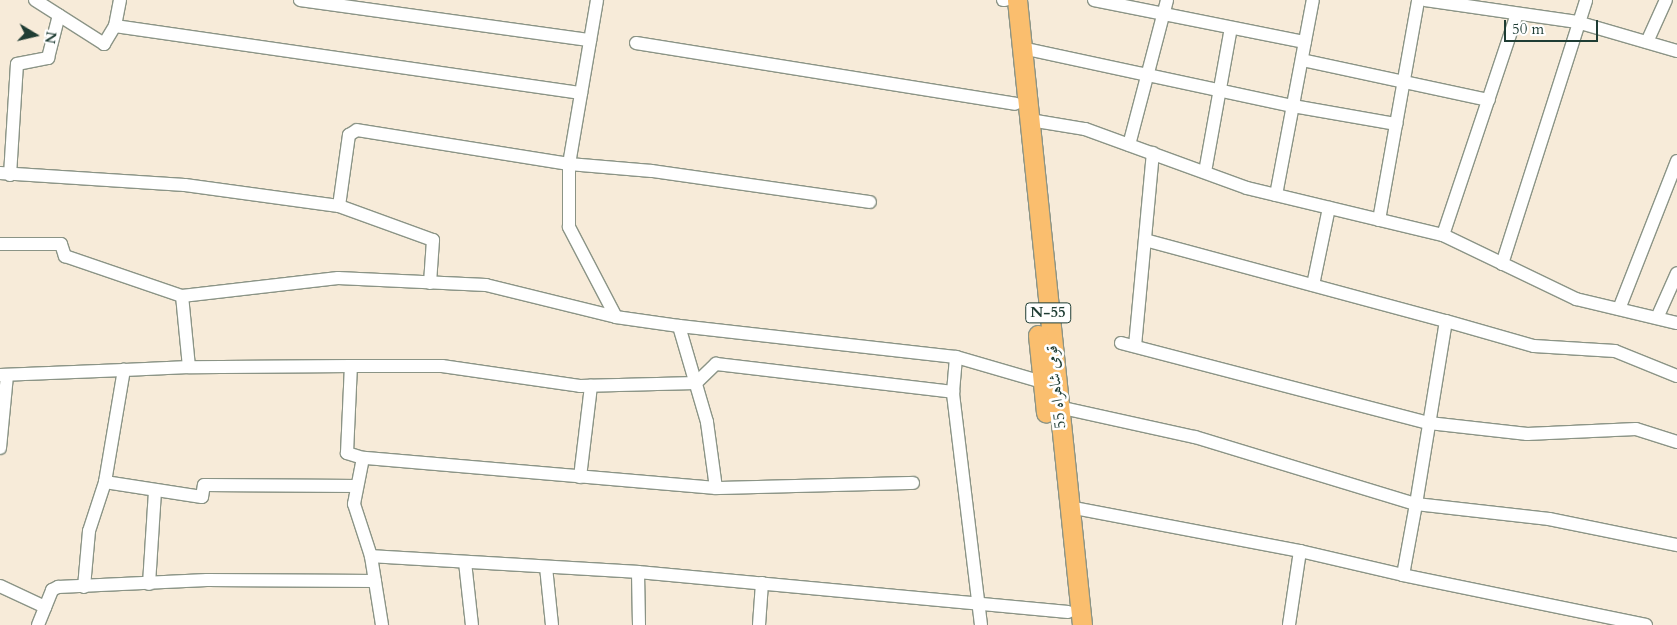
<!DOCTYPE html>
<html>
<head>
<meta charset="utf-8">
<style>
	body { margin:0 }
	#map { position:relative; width:1677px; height:625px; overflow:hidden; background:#f7ebd9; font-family:Cardo,Amiri,serif }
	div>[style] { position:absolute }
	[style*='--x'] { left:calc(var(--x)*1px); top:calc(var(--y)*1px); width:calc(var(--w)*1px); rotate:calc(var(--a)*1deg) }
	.roads { filter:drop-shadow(1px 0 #8b9486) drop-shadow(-1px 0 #8b9486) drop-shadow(0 1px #8b9486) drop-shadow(0 -1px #8b9486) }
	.minor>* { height:12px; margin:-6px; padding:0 6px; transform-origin:6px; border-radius:6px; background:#fff }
	.highway>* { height:19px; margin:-9.5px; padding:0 9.5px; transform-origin:9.5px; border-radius:9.5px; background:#fabe6e }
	span { translate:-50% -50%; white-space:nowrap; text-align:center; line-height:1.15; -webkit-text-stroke:5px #fff; paint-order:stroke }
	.shield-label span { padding:1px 4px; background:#fff; border:1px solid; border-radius:4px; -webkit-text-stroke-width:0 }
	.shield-label { font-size:15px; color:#1f3d34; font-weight:700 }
	.street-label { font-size:16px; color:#1f3d34 }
	.north { position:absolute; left:10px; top:10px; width:50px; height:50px; -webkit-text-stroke:4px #fff; paint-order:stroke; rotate:99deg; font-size:14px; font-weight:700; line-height:20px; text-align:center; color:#1f3d34 }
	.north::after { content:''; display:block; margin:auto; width:18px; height:22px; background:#1f3d34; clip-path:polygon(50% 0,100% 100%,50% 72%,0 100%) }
	.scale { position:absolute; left:1504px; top:20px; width:94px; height:22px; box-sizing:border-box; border:2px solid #1f3d34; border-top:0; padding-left:6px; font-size:15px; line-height:18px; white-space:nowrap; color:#1f3d34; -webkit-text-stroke:4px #fff; paint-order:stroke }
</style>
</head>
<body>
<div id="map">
	<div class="roads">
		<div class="minor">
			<i style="--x:35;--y:0;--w:82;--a:32.5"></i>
			<i style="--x:104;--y:44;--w:21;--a:-59"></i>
			<i style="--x:120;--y:0;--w:26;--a:101"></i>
			<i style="--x:115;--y:26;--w:471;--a:8.2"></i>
			<i style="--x:300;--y:0;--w:293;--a:7.9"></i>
			<i style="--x:1003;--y:0;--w:2;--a:0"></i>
			<i style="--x:1094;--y:0;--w:215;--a:11.3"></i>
			<i style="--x:1425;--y:0;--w:154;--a:8.2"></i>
			<i style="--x:1577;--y:22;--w:104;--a:16.2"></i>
			<i style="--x:1647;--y:42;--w:46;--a:-65.7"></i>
			<i style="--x:636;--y:43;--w:384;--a:9.1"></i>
			<i style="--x:1022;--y:48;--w:277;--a:12.1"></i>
			<i style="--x:1293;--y:106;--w:105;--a:9.9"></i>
			<i style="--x:1302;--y:60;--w:191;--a:12.1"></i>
			<i style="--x:1030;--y:120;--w:56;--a:9.3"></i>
			<i style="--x:1085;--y:129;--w:172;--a:20"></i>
			<i style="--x:1247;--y:188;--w:202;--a:13.5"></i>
			<i style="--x:1443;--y:235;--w:148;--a:25.7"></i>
			<i style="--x:1576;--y:299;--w:104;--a:13.4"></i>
			<i style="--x:1129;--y:145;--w:150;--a:-75.3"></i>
			<i style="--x:1205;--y:172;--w:146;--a:-79.8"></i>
			<i style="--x:0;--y:173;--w:185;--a:3.7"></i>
			<i style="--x:185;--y:185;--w:155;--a:7.8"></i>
			<i style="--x:339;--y:206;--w:100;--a:19.9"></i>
			<i style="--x:433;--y:240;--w:43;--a:94"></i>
			<i style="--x:10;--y:175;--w:111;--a:-86.4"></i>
			<i style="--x:17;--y:64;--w:32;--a:-11"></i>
			<i style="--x:48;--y:58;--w:44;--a:-75.7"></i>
			<i style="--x:1276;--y:195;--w:198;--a:-79.3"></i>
			<i style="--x:339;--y:206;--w:72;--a:-82"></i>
			<i style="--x:349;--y:135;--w:9;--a:-32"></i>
			<i style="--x:357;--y:130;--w:215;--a:9.1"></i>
			<i style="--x:569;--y:164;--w:166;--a:-80.3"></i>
			<i style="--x:1379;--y:220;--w:223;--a:-79.9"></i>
			<i style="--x:1443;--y:235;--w:233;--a:-71.5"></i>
			<i style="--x:1145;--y:240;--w:312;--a:15.1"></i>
			<i style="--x:0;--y:244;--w:61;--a:0"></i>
			<i style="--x:61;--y:244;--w:13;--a:72"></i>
			<i style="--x:65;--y:256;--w:124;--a:18.9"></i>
			<i style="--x:1502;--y:264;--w:277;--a:-72.3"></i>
			<i style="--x:1313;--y:285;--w:79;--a:-78.3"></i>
			<i style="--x:1619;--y:309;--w:159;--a:-68.6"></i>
			<i style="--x:1657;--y:318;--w:49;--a:-66"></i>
			<i style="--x:679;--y:326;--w:64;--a:-171.9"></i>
			<i style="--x:616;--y:317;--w:102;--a:-117.6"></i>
			<i style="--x:569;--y:227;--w:63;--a:-90"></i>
			<i style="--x:569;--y:164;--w:83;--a:4.8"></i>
			<i style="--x:652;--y:171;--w:220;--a:8.1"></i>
			<i style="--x:1121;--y:343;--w:318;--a:14.6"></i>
			<i style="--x:1429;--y:423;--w:99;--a:6.4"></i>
			<i style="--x:1527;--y:434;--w:109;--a:-2.6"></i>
			<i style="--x:1636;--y:429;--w:43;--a:17.6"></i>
			<i style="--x:1135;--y:346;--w:194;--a:-84.7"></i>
			<i style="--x:351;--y:366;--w:162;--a:179.6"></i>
			<i style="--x:189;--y:367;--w:71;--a:-95.6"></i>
			<i style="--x:182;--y:296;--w:157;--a:-6.6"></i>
			<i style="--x:338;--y:278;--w:148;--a:2.7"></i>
			<i style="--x:486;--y:285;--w:134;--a:13.8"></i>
			<i style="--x:0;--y:375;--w:124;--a:-2.3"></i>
			<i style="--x:1058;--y:407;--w:140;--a:12.4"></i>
			<i style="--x:1195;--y:437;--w:231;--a:16.9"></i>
			<i style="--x:1416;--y:504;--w:185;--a:-80.7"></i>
			<i style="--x:1446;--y:321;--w:91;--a:15.9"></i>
			<i style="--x:1534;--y:346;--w:81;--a:3.5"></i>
			<i style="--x:1615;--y:351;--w:67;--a:22"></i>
			<i style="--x:0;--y:448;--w:73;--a:-84.5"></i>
			<i style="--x:363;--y:458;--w:47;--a:101.1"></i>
			<i style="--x:354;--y:504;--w:55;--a:71.9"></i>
			<i style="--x:580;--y:477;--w:92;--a:-83.1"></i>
			<i style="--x:105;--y:482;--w:98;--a:8.8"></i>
			<i style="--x:202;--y:497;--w:12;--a:-81"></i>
			<i style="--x:204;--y:485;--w:153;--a:0.4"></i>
			<i style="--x:913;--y:483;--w:197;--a:178.5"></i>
			<i style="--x:716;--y:488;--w:67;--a:-97.8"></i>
			<i style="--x:707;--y:422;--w:100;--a:-106.3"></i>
			<i style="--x:679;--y:326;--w:279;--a:6.4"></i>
			<i style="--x:716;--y:488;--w:354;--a:-175.1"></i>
			<i style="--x:363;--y:458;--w:17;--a:-163"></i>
			<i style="--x:347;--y:453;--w:87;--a:-87.4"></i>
			<i style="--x:351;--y:366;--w:91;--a:0"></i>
			<i style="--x:442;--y:366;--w:139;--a:8.2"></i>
			<i style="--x:580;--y:386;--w:116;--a:-1.5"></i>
			<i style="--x:696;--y:383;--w:28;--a:-44"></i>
			<i style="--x:716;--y:364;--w:239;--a:6.7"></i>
			<i style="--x:1069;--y:507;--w:235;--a:10.8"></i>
			<i style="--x:1300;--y:551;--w:75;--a:98.5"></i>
			<i style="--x:1300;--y:551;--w:106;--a:13.1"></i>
			<i style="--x:465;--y:562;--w:63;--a:83.7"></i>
			<i style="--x:546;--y:567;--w:58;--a:84.1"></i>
			<i style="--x:149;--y:584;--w:94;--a:-86.3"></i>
			<i style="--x:0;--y:586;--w:50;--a:25"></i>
			<i style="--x:84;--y:587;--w:56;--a:-84.9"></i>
			<i style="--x:89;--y:531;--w:52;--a:-71.9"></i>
			<i style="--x:105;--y:482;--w:114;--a:-80.4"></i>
			<i style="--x:124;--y:370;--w:65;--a:-2.6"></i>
			<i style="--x:38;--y:625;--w:38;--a:-68"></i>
			<i style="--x:52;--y:590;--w:7;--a:-27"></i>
			<i style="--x:58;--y:587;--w:149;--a:-2.7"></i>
			<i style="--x:207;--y:580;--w:168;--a:0.3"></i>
			<i style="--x:382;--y:625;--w:70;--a:-99.1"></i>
			<i style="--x:371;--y:556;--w:267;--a:3.4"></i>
			<i style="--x:639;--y:625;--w:53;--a:-91.1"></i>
			<i style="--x:638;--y:572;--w:432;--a:5.3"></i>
			<i style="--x:759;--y:625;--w:42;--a:-85.9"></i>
			<i style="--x:981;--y:625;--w:235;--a:-96.9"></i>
			<i style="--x:953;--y:392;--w:35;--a:-85"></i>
			<i style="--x:956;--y:357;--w:90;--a:16.2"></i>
			<i style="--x:1646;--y:625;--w:248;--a:-168.4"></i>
			<i style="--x:1403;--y:575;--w:72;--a:-79.6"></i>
			<i style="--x:1416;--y:504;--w:134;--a:6.4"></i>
			<i style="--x:1549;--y:519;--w:131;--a:11.5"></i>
		</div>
		<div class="highway">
			<i style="--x:1017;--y:0;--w:628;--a:84.06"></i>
			<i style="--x:1038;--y:335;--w:78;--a:84.1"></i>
		</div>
	</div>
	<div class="shield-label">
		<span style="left:1048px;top:313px">N-55</span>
	</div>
	<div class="street-label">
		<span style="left:1056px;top:387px;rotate:-96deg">قومی شاہراہ 55</span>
	</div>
	<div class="north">N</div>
	<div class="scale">50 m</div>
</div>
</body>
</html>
